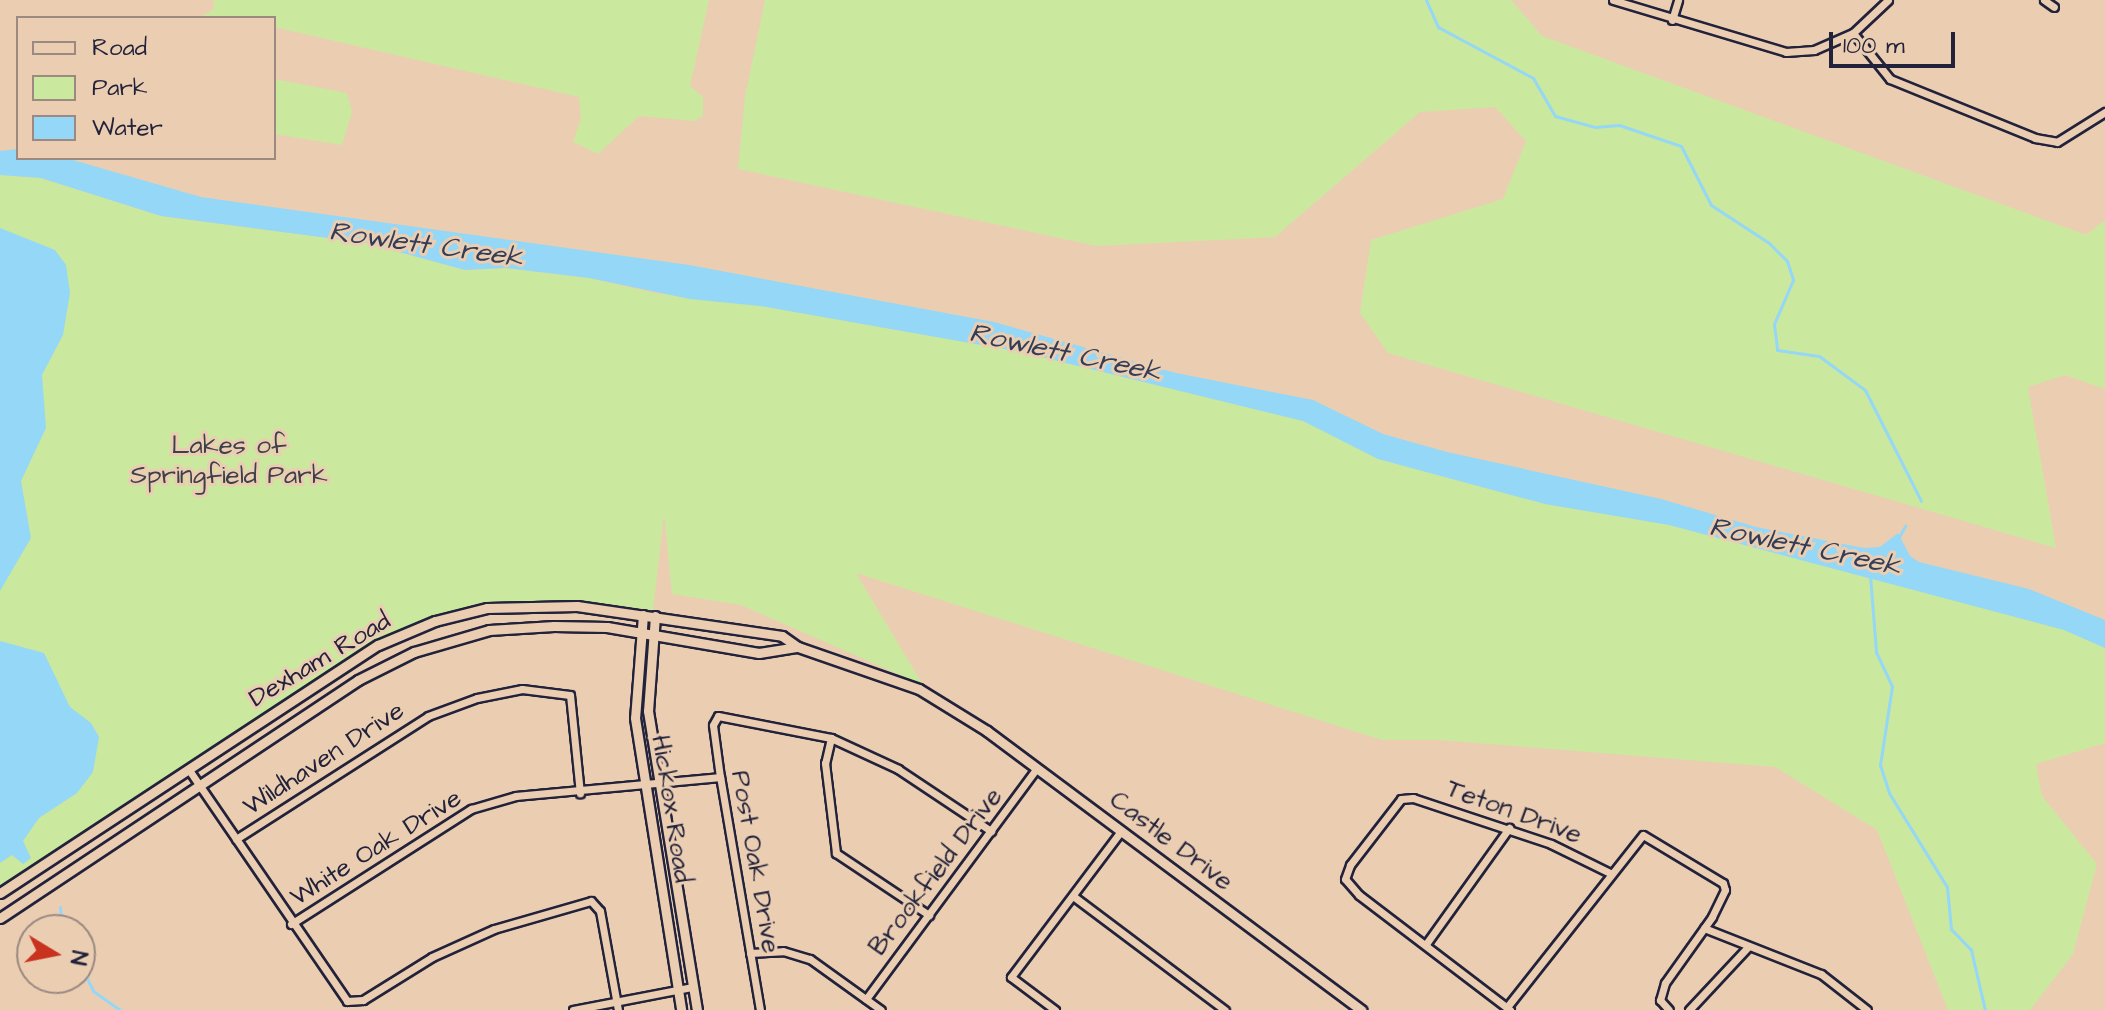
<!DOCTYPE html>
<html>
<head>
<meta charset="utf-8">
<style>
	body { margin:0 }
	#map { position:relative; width:2105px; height:1010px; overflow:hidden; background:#ebceb2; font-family:"Architects Daughter",sans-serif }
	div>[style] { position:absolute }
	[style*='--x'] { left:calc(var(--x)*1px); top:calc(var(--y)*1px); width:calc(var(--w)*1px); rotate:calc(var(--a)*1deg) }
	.green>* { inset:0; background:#cbe89f }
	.water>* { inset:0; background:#94d7f6 }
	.stream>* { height:3px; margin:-1.5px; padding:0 1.5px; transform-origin:1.5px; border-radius:1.5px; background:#94d7f6 }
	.roads { filter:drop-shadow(2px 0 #22223b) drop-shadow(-2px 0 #22223b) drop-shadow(0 2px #22223b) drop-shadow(0 -2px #22223b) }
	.minor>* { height:7px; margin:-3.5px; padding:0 3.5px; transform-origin:3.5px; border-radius:3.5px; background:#ebceb2 }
	.tertiary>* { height:9px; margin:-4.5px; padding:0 4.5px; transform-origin:4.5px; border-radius:4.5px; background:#ebceb2 }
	span { translate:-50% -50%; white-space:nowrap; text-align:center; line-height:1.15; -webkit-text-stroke:6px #ebceb2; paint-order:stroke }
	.park-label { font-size:26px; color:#3b404a }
	.street-label { font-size:26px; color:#22223b }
	.water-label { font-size:28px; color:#333d57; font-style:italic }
	.legend { position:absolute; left:16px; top:16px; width:260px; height:144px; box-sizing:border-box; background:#ebceb2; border:2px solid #9b8982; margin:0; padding:10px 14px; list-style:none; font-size:24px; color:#22223b }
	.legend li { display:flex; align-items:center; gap:16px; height:40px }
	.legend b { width:40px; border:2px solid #9b8982 }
	.north { position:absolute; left:16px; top:914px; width:80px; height:80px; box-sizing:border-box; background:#ebceb2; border:2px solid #9b8982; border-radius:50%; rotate:100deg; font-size:22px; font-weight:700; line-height:32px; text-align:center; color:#22223b }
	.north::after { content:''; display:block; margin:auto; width:28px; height:36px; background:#c8321e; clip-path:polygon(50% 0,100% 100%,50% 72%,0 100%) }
	.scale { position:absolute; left:1829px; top:32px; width:126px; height:36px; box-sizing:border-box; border:4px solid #22223b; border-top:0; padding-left:10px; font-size:24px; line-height:28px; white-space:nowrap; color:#22223b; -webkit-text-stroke:6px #ebceb2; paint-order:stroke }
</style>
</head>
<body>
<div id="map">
	<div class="green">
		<i style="clip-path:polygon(214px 0,709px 0,690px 86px,703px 97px,703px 116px,694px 121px,639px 116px,598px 154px,573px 142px,581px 118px,579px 97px,274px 27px,274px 18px,198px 18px,213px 10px)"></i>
		<i style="clip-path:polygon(765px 0,1511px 0,1542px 36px,2086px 235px,2105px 220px,2105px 389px,2065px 375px,2028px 387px,2056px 548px,1388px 353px,1360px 313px,1371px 240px,1503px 199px,1526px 141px,1495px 107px,1420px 112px,1275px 237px,1097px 246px,738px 169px,745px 97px)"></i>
		<i style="clip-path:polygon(274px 79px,347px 93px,352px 112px,342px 145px,274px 134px)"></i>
		<i style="clip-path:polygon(0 175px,41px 178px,161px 216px,366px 243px,465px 270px,505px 268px,589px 278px,660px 294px,690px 293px,1120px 359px,1396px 450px,1636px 503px,2105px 637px,2105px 743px,2036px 764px,2042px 796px,2097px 864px,2073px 954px,2030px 1010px,1948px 1010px,1877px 830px,1775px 767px,1440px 740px,1382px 740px,856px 573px,923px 685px,741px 605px,672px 594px,664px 514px,653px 610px,583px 601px,525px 601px,445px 615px,406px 628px,325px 672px,0 888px)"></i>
	</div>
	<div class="water">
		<i style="clip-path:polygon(18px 149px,18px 158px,66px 158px,201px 197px,689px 265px,994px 322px,1176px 373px,1313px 400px,1383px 434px,1447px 452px,1661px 499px,1756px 527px,1864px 548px,1880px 547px,1898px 533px,1910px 556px,1919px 562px,2029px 589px,2105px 620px,2105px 648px,2064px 630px,1669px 525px,1545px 504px,1378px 459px,1303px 421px,1021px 352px,760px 306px,690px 299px,589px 278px,505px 268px,465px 270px,366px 243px,161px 216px,41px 178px,0 175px,0 151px)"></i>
		<i style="clip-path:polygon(0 228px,55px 250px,66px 265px,70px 293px,63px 335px,42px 375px,46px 428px,21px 481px,31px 538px,0 591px)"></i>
		<i style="clip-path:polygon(0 641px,44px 653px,70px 707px,91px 723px,99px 737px,93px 772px,77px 793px,39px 818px,23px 841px,31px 858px,23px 864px,12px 855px,0 863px)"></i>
	</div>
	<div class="stream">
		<i style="--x:1426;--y:0;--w:30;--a:66"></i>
		<i style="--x:1438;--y:27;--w:108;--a:28.2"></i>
		<i style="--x:1533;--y:78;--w:44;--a:59.9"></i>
		<i style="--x:1555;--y:116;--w:41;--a:15.4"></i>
		<i style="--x:1595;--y:127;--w:24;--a:-5"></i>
		<i style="--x:1619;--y:125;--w:65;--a:18.7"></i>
		<i style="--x:1681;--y:146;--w:66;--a:63"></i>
		<i style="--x:1711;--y:205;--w:69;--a:33.2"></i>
		<i style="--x:1769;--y:243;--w:25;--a:45"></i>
		<i style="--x:1787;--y:261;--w:20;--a:72"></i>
		<i style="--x:1793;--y:280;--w:48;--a:113.4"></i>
		<i style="--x:1774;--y:324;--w:26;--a:83"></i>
		<i style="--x:1777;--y:350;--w:42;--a:8.1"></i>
		<i style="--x:1819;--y:356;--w:57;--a:36.5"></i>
		<i style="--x:1865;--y:390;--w:124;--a:63.2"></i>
		<i style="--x:1899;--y:537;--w:13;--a:-61"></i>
		<i style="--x:1870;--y:575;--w:77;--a:85.5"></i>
		<i style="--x:1876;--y:652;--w:38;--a:65"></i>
		<i style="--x:1892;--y:686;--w:80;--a:98.6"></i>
		<i style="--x:1880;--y:765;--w:29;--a:72"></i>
		<i style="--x:1889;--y:793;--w:110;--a:58.3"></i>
		<i style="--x:1947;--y:887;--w:42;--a:84.6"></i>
		<i style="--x:1951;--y:929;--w:29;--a:46"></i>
		<i style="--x:1971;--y:950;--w:62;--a:76.9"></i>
		<i style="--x:60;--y:907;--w:23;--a:85"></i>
		<i style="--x:80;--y:964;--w:30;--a:64"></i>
		<i style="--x:93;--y:991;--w:33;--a:35"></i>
	</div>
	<div class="roads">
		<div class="minor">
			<i style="--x:1613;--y:0;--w:181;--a:16.7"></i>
			<i style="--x:1786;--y:52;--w:28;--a:-4"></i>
			<i style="--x:1814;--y:50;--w:43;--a:-23.6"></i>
			<i style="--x:1853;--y:33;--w:48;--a:-43.3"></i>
			<i style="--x:2044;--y:0;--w:12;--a:35"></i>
			<i style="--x:1672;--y:20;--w:21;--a:-73"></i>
			<i style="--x:1853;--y:33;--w:59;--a:51.2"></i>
			<i style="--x:1890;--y:79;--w:157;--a:22.1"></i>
			<i style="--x:2035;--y:138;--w:22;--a:10"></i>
			<i style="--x:2057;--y:142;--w:57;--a:-32"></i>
			<i style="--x:831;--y:738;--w:26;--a:103"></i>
			<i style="--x:825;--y:763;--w:91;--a:83"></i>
			<i style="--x:836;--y:853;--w:112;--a:33.7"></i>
			<i style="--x:189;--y:770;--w:280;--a:55.6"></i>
			<i style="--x:347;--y:1001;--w:16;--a:-4"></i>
			<i style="--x:363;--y:1000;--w:81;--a:-31.9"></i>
			<i style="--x:432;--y:957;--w:68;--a:-24.3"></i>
			<i style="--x:494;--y:929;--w:101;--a:-16.1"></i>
			<i style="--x:591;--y:901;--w:13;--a:48"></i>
			<i style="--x:600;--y:911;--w:101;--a:79.7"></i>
			<i style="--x:236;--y:839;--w:228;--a:-32.6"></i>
			<i style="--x:428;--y:716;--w:52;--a:-20.2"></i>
			<i style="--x:477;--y:698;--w:46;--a:-11.3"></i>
			<i style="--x:522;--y:689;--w:48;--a:7.1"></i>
			<i style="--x:570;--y:695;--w:99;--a:84.2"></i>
			<i style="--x:1073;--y:896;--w:190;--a:36.9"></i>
			<i style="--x:291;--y:924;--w:214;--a:-32.6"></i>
			<i style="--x:471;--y:809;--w:47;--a:-16.1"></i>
			<i style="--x:516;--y:796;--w:205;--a:-5.3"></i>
			<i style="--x:1704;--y:928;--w:126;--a:21.5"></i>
			<i style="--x:1821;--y:974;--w:58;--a:38"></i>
			<i style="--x:1426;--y:944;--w:143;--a:-54.4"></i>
			<i style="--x:750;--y:953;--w:33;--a:-3"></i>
			<i style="--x:783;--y:951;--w:28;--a:17"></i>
			<i style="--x:810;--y:959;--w:87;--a:35.7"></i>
			<i style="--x:866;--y:999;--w:287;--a:-53.5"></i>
			<i style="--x:1507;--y:1007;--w:219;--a:-51.7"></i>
			<i style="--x:1643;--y:835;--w:93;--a:31"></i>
			<i style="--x:1723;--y:883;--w:7;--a:74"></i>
			<i style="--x:1725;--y:890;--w:30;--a:116"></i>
			<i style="--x:1712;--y:917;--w:81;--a:125.5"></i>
			<i style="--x:1665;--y:983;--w:18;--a:106"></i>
			<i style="--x:1660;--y:1000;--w:13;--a:48"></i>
			<i style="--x:573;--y:1010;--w:122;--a:-10.9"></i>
			<i style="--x:760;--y:1010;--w:236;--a:-99.7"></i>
			<i style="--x:720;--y:777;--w:52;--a:-97.7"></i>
			<i style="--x:713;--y:725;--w:10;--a:-61"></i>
			<i style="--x:718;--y:716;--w:115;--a:11"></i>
			<i style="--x:831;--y:738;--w:74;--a:24.8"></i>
			<i style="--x:898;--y:769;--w:112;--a:33.7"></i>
			<i style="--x:1055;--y:1010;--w:55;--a:-143.1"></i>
			<i style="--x:1011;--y:977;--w:183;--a:-53"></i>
			<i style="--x:1510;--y:1010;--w:190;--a:-142.7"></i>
			<i style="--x:1359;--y:895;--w:21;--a:-131"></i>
			<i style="--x:1345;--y:879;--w:15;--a:-70"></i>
			<i style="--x:1350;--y:865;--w:83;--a:-52.3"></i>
			<i style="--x:1401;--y:799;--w:12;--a:-5"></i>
			<i style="--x:1413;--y:798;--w:145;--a:18.4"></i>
			<i style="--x:1551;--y:844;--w:66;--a:26.2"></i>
			<i style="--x:1689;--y:1010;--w:86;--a:-46.9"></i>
		</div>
		<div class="tertiary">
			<i style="--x:643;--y:615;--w:103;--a:94.4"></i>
			<i style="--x:635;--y:718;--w:296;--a:81"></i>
			<i style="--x:655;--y:616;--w:95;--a:94.2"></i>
			<i style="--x:648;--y:711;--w:303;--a:80.7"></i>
			<i style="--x:0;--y:893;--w:452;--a:-33.3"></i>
			<i style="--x:378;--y:645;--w:62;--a:-22.8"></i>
			<i style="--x:435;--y:621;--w:54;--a:-14"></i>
			<i style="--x:487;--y:608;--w:90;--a:-1.3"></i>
			<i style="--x:577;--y:606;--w:207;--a:8.3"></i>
			<i style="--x:782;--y:636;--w:19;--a:35"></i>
			<i style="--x:798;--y:647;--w:128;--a:19.1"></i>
			<i style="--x:919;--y:689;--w:80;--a:31.7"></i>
			<i style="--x:987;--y:731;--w:467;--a:36.7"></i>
			<i style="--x:0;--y:918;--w:430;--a:-33.6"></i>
			<i style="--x:358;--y:680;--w:63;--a:-26.6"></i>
			<i style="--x:414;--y:652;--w:78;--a:-16.3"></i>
			<i style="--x:489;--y:630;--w:65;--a:-3.5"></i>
			<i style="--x:554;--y:626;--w:53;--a:1.1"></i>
			<i style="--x:607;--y:627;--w:154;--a:9.7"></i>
			<i style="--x:759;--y:653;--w:39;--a:-9"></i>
		</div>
	</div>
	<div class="park-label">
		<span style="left:229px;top:461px">Lakes of<br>Springfield Park</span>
	</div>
	<div class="street-label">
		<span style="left:320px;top:660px;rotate:-31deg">Dexham Road</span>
		<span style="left:324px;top:759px;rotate:-33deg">Wildhaven Drive</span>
		<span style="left:671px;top:809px;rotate:81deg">Hickox Road</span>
		<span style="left:1514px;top:812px;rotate:20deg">Teton Drive</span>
		<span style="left:1171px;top:841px;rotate:37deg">Castle Drive</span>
		<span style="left:376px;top:848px;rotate:-32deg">White Oak Drive</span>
		<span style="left:755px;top:862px;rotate:80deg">Post Oak Drive</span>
		<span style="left:936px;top:872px;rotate:-53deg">Brookfield Drive</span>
	</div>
	<div class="water-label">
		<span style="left:426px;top:245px;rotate:8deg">Rowlett Creek</span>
		<span style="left:1065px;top:353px;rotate:12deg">Rowlett Creek</span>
		<span style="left:1805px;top:547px;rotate:12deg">Rowlett Creek</span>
	</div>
	<ul class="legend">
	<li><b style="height:10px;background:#ebceb2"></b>Road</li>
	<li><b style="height:22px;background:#cbe89f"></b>Park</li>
	<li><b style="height:22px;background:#94d7f6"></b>Water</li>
	</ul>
	<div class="north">N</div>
	<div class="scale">100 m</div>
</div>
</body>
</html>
